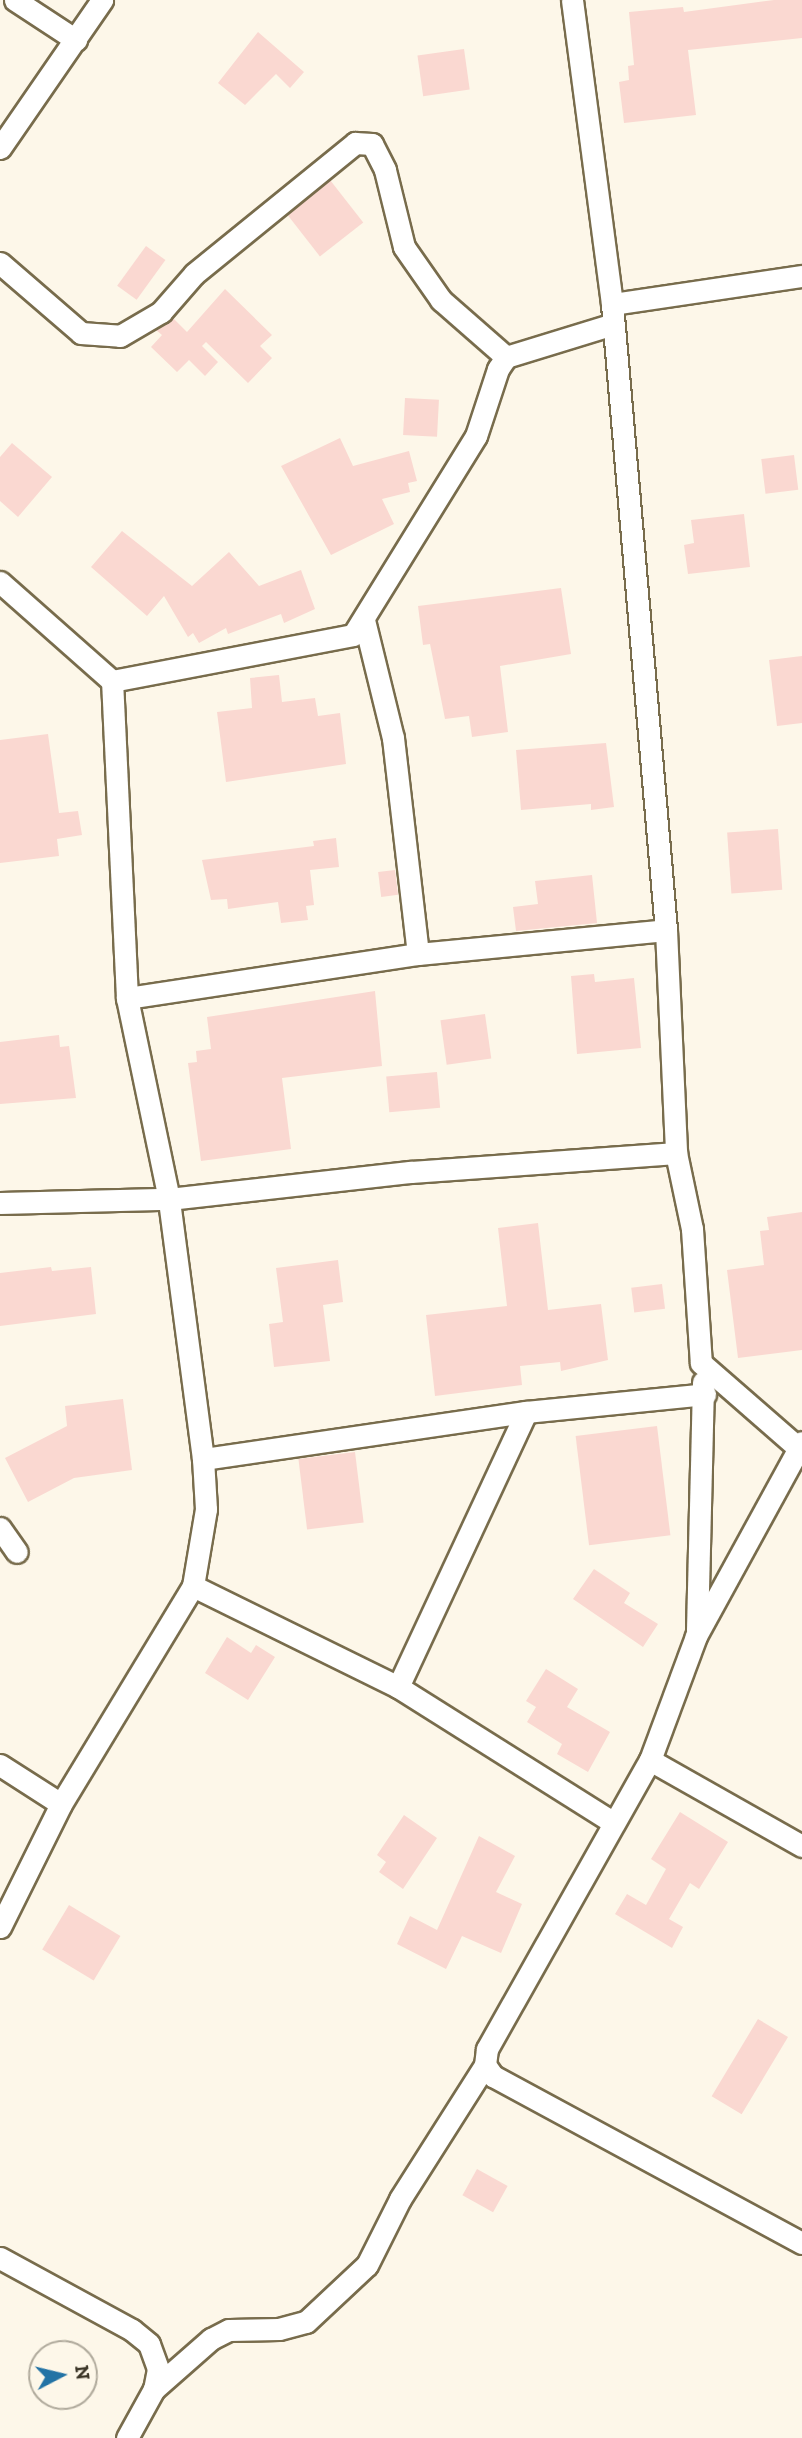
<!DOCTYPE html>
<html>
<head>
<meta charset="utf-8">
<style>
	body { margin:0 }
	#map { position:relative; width:802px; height:2438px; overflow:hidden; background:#fdf7e9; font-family:"Zilla Slab",serif }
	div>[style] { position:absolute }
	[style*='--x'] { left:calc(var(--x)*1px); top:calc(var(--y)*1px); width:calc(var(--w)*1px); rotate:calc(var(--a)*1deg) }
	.building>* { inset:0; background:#fad8d1; transform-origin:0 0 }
	.roads { filter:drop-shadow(2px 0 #786c4c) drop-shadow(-2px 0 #786c4c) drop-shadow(0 2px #786c4c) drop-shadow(0 -2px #786c4c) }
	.minor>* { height:21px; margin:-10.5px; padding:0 10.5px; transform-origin:10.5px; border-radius:10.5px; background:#fff }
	span { translate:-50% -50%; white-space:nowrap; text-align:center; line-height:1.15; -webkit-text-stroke:6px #fdf7e9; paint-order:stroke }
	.north { position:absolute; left:28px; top:2340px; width:70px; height:70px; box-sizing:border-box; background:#fdf7e9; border:2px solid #b0aa9c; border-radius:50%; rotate:83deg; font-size:19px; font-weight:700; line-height:28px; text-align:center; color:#3c3628 }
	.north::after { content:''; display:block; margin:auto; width:24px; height:32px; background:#2373a5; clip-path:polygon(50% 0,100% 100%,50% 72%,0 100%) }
</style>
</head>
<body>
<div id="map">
	<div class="building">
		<i style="clip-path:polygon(774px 0,802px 0,802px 38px,688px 50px,696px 115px,624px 123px,619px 82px,629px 80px,628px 66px,634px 65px,629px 12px,683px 7px,684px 12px)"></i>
		<i style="clip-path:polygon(258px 32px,304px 72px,290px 88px,276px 74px,245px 105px,218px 83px)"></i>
		<i style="left:464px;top:49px;width:41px;height:47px;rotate:82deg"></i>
		<i style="left:330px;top:180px;width:54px;height:55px;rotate:52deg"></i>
		<i style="left:146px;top:246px;width:24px;height:49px;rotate:36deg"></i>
		<i style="clip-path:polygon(225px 289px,272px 335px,260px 346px,272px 358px,248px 383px,206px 342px,202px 346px,218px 362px,205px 376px,189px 360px,177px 372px,151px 347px,162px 335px,156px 330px,173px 318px,187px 332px)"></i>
		<i style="left:405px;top:398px;width:34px;height:37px;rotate:3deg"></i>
		<i style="clip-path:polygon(340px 438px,353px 466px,409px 451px,417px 481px,408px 483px,410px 492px,382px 499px,394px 524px,331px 555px,281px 466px)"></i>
		<i style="clip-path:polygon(12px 443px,52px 477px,18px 517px,0 501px,0 457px)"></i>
		<i style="left:794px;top:455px;width:35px;height:33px;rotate:83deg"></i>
		<i style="clip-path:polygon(744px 514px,750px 567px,688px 574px,684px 545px,694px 543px,691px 520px)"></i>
		<i style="clip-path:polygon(122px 531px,192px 586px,229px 552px,259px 586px,301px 570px,315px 609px,284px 623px,281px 614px,228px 634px,226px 628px,199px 643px,193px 633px,188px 637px,164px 596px,147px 616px,91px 567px)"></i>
		<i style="clip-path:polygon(561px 588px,571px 654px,500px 666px,508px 732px,472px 737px,469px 716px,445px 719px,430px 644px,423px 645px,418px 606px)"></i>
		<i style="clip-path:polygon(802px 656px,802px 723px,777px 726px,769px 660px)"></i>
		<i style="clip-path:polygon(279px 675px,282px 702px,315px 698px,318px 716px,340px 713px,346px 764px,226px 782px,217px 712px,252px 708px,250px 678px)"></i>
		<i style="clip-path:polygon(48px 734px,59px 813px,78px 811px,82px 835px,57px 839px,59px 856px,0 863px,0 740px)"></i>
		<i style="clip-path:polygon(606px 743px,614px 807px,591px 810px,591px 804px,521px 810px,516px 750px)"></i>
		<i style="left:778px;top:829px;width:61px;height:51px;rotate:86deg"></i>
		<i style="clip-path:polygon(336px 838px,339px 867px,310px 870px,314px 905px,306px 906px,308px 920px,281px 923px,278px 902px,228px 909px,227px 899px,211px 900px,202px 860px,314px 846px,313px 841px)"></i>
		<i style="left:395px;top:870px;width:25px;height:17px;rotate:83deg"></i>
		<i style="clip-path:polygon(592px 875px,597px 923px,516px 931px,513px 907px,538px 904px,535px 881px)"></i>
		<i style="clip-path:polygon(594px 974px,595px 982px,634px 978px,641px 1048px,577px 1054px,571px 976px)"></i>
		<i style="clip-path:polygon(375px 991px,382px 1066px,282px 1078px,291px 1149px,201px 1161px,188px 1063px,197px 1062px,196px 1051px,211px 1049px,207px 1017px)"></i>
		<i style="left:485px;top:1014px;width:45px;height:45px;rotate:82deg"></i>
		<i style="clip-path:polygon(59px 1035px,60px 1047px,69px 1046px,76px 1098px,0 1104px,0 1042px)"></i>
		<i style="left:437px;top:1072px;width:36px;height:51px;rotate:85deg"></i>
		<i style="clip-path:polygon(802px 1212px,802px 1350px,738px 1358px,727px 1270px,764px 1265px,760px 1231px,769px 1230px,767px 1217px)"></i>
		<i style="clip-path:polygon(538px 1223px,548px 1310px,601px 1304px,608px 1360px,561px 1371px,560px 1362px,520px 1366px,522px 1385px,435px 1396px,426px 1315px,507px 1306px,498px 1228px)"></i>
		<i style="clip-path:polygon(338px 1260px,343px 1302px,323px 1305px,330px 1361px,274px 1367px,269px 1324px,283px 1322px,276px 1268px)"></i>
		<i style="clip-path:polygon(51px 1267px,52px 1271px,91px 1267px,96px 1314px,0 1326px,0 1273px)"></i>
		<i style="left:662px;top:1284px;width:25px;height:31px;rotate:83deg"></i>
		<i style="clip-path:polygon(123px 1399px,132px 1470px,74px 1478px,28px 1502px,5px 1458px,67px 1426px,65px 1406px)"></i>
		<i style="left:657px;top:1426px;width:110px;height:82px;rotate:83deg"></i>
		<i style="left:355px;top:1452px;width:71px;height:57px;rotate:83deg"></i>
		<i style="clip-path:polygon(594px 1569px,630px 1593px,624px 1603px,658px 1624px,643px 1647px,573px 1599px)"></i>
		<i style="clip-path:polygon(227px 1637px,251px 1653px,256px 1645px,275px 1657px,248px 1700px,205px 1673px)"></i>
		<i style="clip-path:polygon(546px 1669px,578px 1689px,567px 1707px,610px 1732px,588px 1772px,557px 1754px,562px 1744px,527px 1722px,536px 1707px,526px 1701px)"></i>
		<i style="clip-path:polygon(680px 1812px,728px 1842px,699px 1889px,690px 1883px,669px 1919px,683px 1927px,672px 1948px,615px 1914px,627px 1894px,646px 1905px,666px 1869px,651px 1859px)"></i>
		<i style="clip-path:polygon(404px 1815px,437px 1838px,403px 1889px,379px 1872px,386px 1862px,377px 1855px)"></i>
		<i style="clip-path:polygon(479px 1836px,515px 1856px,496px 1892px,522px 1904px,501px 1953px,462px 1936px,446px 1969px,397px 1944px,410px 1916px,437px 1930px)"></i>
		<i style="left:69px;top:1905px;width:60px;height:52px;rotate:31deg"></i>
		<i style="left:758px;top:2019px;width:35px;height:90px;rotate:31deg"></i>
		<i style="left:477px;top:2169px;width:35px;height:30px;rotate:29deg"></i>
	</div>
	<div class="roads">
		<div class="minor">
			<i style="--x:15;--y:0;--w:73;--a:33.3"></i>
			<i style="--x:572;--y:0;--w:307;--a:82.5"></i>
			<i style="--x:612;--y:304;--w:628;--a:85.07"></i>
			<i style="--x:666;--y:930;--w:223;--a:87.4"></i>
			<i style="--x:676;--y:1153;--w:78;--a:78.1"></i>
			<i style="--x:692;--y:1229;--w:134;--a:86.2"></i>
			<i style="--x:701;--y:1363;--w:134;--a:41.1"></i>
			<i style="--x:0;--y:148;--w:180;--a:-55.4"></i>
			<i style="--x:0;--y:263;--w:107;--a:40.8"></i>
			<i style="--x:81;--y:333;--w:39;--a:4"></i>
			<i style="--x:120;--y:336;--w:48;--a:-30.3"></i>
			<i style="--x:161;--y:312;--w:50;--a:-49"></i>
			<i style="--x:194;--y:274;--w:208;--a:-39.1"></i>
			<i style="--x:355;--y:143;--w:17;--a:3"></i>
			<i style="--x:372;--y:144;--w:29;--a:63"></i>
			<i style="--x:385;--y:170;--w:79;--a:76.1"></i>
			<i style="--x:404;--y:247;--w:65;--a:55.1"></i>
			<i style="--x:441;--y:300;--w:86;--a:41.2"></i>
			<i style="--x:612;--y:304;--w:192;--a:-8.4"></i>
			<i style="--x:0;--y:582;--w:149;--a:41.5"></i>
			<i style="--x:112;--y:681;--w:245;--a:-10.8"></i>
			<i style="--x:353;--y:635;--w:234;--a:-58.3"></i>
			<i style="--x:476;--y:436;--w:71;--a:-71.8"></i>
			<i style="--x:498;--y:369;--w:14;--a:-56"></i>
			<i style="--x:506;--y:357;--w:109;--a:-17.1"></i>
			<i style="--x:364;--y:620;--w:122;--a:76.2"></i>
			<i style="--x:393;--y:738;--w:217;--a:83.4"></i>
			<i style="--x:127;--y:998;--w:294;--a:-8.6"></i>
			<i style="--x:418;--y:954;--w:249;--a:-5.5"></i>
			<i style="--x:0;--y:1203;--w:169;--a:-1.4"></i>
			<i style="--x:169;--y:1199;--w:244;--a:-6.4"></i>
			<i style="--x:411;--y:1172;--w:266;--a:-4.1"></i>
			<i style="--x:203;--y:1459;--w:326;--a:-8.3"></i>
			<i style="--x:526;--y:1412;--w:180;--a:-5.7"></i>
			<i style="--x:0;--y:1528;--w:29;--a:55"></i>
			<i style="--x:193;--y:1586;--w:229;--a:26.2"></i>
			<i style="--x:398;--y:1687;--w:253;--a:32.2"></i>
			<i style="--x:697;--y:1630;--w:248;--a:-88.6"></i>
			<i style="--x:398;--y:1687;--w:303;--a:-65"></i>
			<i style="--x:650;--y:1760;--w:175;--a:29.5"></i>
			<i style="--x:0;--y:1765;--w:72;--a:32.6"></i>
			<i style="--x:0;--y:1927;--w:137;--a:-63.6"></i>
			<i style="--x:61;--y:1804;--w:255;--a:-58.8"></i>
			<i style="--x:193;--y:1586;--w:78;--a:-80.4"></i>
			<i style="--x:206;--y:1509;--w:50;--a:-93.4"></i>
			<i style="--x:203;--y:1459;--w:262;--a:-97.5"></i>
			<i style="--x:169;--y:1199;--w:205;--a:-101.8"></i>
			<i style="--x:127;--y:998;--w:317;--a:-92.7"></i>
			<i style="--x:485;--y:2065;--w:14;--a:54"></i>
			<i style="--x:493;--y:2076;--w:351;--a:28.4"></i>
			<i style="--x:0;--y:2258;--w:150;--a:28.6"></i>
			<i style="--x:132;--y:2330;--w:22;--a:39"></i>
			<i style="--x:149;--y:2344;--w:27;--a:70"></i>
			<i style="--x:158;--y:2369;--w:20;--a:101"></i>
			<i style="--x:154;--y:2389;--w:56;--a:118.9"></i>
			<i style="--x:154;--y:2389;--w:76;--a:-41.3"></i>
			<i style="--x:211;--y:2339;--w:20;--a:-27"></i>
			<i style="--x:229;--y:2330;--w:50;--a:-1.1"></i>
			<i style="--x:279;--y:2329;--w:28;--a:-15"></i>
			<i style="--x:306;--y:2322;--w:83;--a:-43.1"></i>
			<i style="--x:367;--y:2265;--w:74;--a:-63.4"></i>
			<i style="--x:400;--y:2199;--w:159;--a:-57.6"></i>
			<i style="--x:485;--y:2065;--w:16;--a:-83"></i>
			<i style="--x:487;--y:2049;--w:332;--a:-60.6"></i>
			<i style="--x:650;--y:1760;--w:132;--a:-69.6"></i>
			<i style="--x:696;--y:1636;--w:221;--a:-61.3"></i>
		</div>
	</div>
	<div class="north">N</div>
</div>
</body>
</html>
